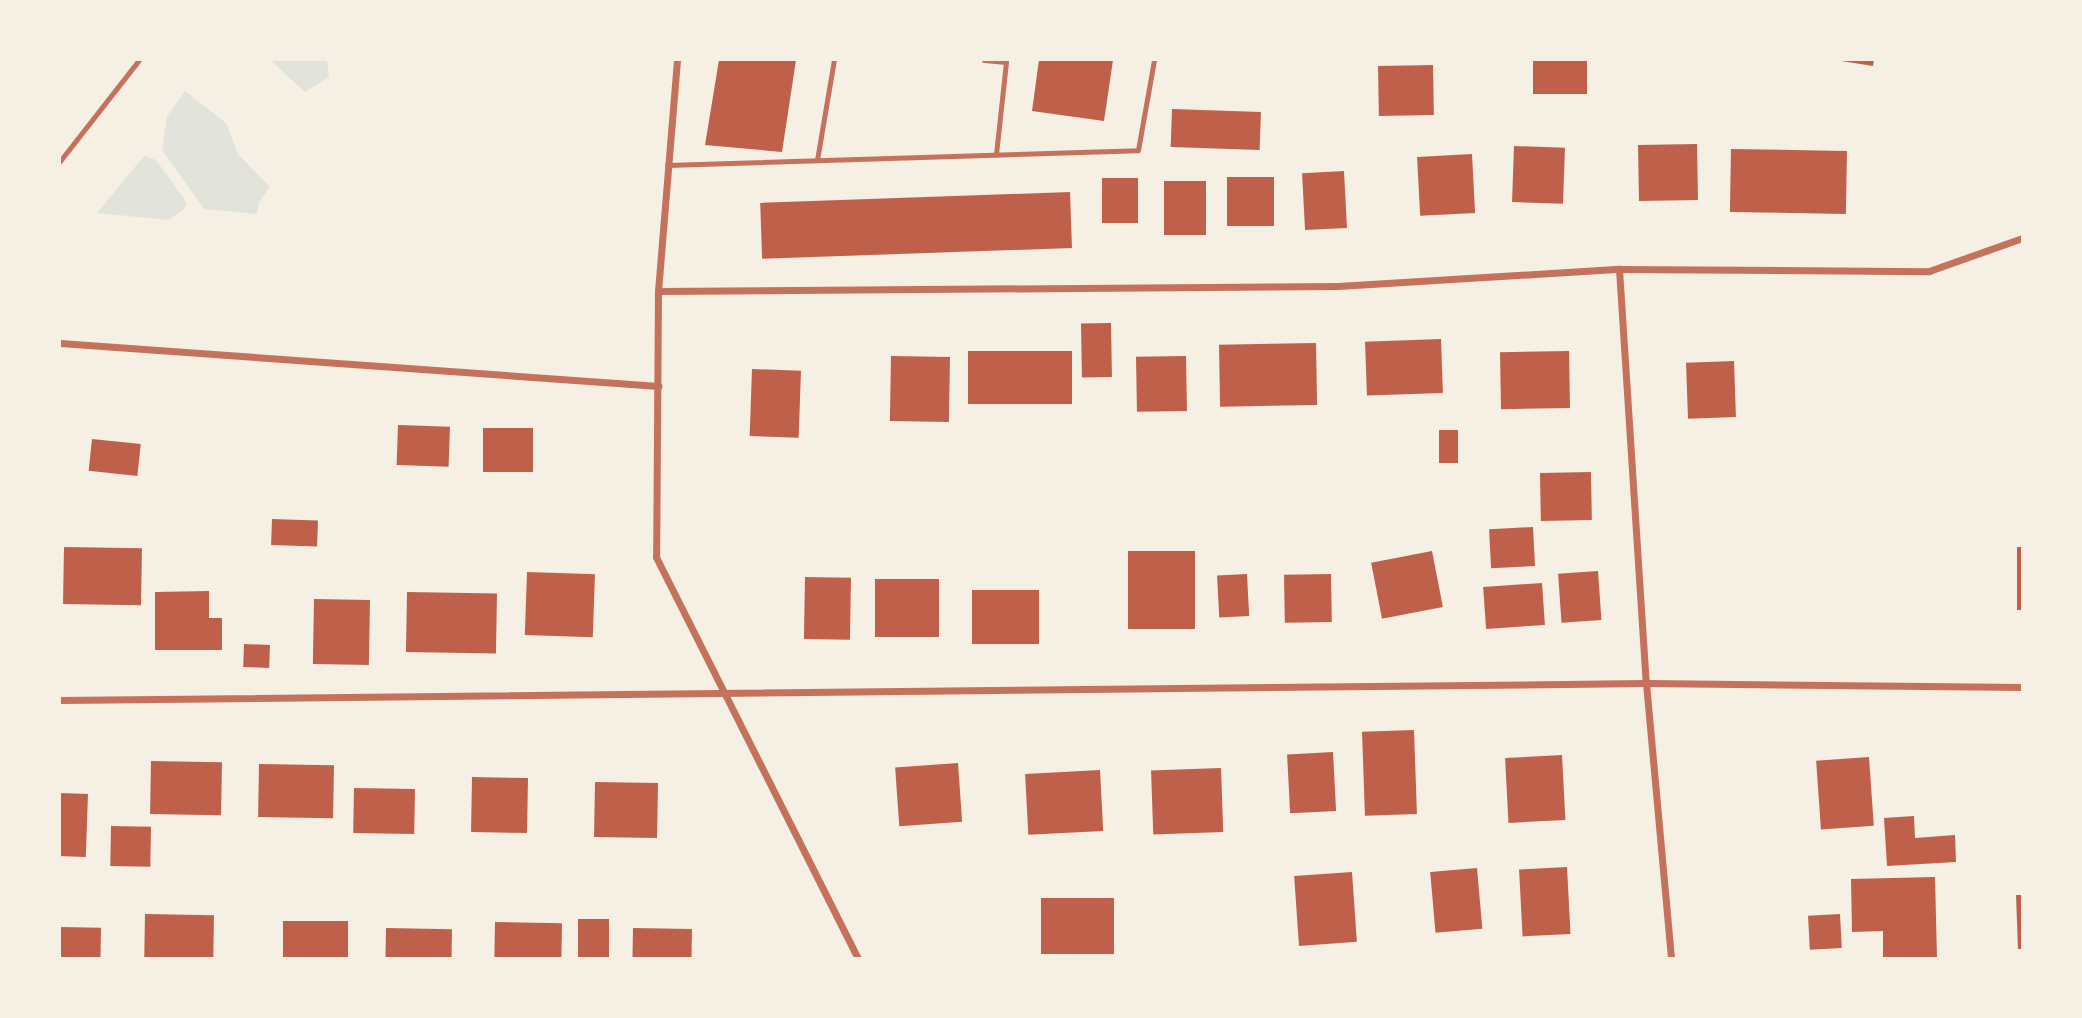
<!DOCTYPE html>
<html>
<head>
<meta charset="utf-8">
<style>
	body { margin:0 }
	#map { position:relative; width:2082px; height:1018px; overflow:hidden; background:#f6efe4; font-family:"Fira Sans",sans-serif }
	div>[style] { position:absolute }
	[style*='--x'] { left:calc(var(--x)*1px); top:calc(var(--y)*1px); width:calc(var(--w)*1px); rotate:calc(var(--a)*1deg) }
	.green>* { inset:0; background:#e2e4dc }
	.building>* { inset:0; background:#bf614a; transform-origin:0 0 }
	.service>* { height:5px; margin:-2.5px; padding:0 2.5px; transform-origin:2.5px; border-radius:2.5px; background:#c5725c }
	.minor>* { height:7px; margin:-3.5px; padding:0 3.5px; transform-origin:3.5px; border-radius:3.5px; background:#c5725c }
	span { translate:-50% -50%; white-space:nowrap; text-align:center; line-height:1.15; -webkit-text-stroke:6px #f6efe4; paint-order:stroke }
	.frame { position:absolute; inset:0; border:61px solid #f6efe4; pointer-events:none }
</style>
</head>
<body>
<div id="map">
	<div class="green">
		<i style="clip-path:polygon(270px 60px,327px 60px,329px 77px,305px 92px)"></i>
		<i style="clip-path:polygon(185px 91px,226px 123px,238px 154px,270px 187px,259px 202px,257px 214px,204px 209px,162px 150px,167px 116px)"></i>
		<i style="clip-path:polygon(144px 156px,156px 160px,187px 203px,184px 209px,168px 220px,97px 213px)"></i>
	</div>
	<div class="building">
		<i style="clip-path:polygon(719px 60px,796px 60px,782px 152px,705px 145px)"></i>
		<i style="clip-path:polygon(1039px 60px,1113px 60px,1104px 121px,1032px 111px)"></i>
		<i style="left:1533px;top:60px;width:54px;height:34px"></i>
		<i style="clip-path:polygon(1835px 60px,1874px 60px,1873px 66px)"></i>
		<i style="left:1433px;top:65px;width:50px;height:55px;rotate:89deg"></i>
		<i style="left:1172px;top:109px;width:89px;height:38px;rotate:2deg"></i>
		<i style="left:1697px;top:144px;width:56px;height:59px;rotate:89deg"></i>
		<i style="left:1514px;top:146px;width:51px;height:56px;rotate:2deg"></i>
		<i style="left:1731px;top:149px;width:116px;height:63px;rotate:1deg"></i>
		<i style="left:1472px;top:154px;width:59px;height:55px;rotate:87deg"></i>
		<i style="left:1344px;top:171px;width:57px;height:42px;rotate:87deg"></i>
		<i style="left:1227px;top:177px;width:47px;height:49px"></i>
		<i style="left:1102px;top:178px;width:36px;height:45px"></i>
		<i style="left:1164px;top:181px;width:42px;height:54px"></i>
		<i style="left:1070px;top:192px;width:56px;height:310px;rotate:88deg"></i>
		<i style="left:1111px;top:323px;width:54px;height:30px;rotate:89deg"></i>
		<i style="left:1441px;top:339px;width:54px;height:76px;rotate:88deg"></i>
		<i style="left:1316px;top:343px;width:62px;height:97px;rotate:89deg"></i>
		<i style="left:1072px;top:351px;width:53px;height:104px;rotate:90deg"></i>
		<i style="left:1569px;top:351px;width:57px;height:69px;rotate:89deg"></i>
		<i style="left:891px;top:356px;width:59px;height:65px;rotate:1deg"></i>
		<i style="left:1186px;top:356px;width:55px;height:50px;rotate:89deg"></i>
		<i style="left:1734px;top:361px;width:56px;height:48px;rotate:88deg"></i>
		<i style="left:752px;top:369px;width:49px;height:67px;rotate:2deg"></i>
		<i style="left:398px;top:425px;width:52px;height:40px;rotate:2deg"></i>
		<i style="left:483px;top:428px;width:50px;height:44px"></i>
		<i style="left:1439px;top:430px;width:19px;height:33px"></i>
		<i style="left:92px;top:439px;width:49px;height:32px;rotate:6deg"></i>
		<i style="left:1591px;top:472px;width:48px;height:51px;rotate:89deg"></i>
		<i style="left:272px;top:519px;width:46px;height:26px;rotate:2deg"></i>
		<i style="left:1533px;top:527px;width:39px;height:44px;rotate:87deg"></i>
		<i style="left:64px;top:547px;width:78px;height:57px;rotate:1deg"></i>
		<i style="left:2017px;top:547px;width:5px;height:63px"></i>
		<i style="left:1128px;top:551px;width:67px;height:78px"></i>
		<i style="left:1432px;top:551px;width:57px;height:62px;rotate:79deg"></i>
		<i style="left:1598px;top:571px;width:49px;height:40px;rotate:86deg"></i>
		<i style="left:527px;top:572px;width:68px;height:63px;rotate:2deg"></i>
		<i style="left:1247px;top:574px;width:42px;height:30px;rotate:87deg"></i>
		<i style="left:1331px;top:574px;width:48px;height:47px;rotate:89deg"></i>
		<i style="left:805px;top:577px;width:46px;height:62px;rotate:1deg"></i>
		<i style="left:875px;top:579px;width:64px;height:58px"></i>
		<i style="left:1542px;top:583px;width:42px;height:59px;rotate:86deg"></i>
		<i style="left:972px;top:590px;width:67px;height:54px"></i>
		<i style="clip-path:polygon(209px 591px,209px 618px,222px 618px,222px 650px,155px 650px,155px 592px)"></i>
		<i style="left:407px;top:592px;width:90px;height:60px;rotate:1deg"></i>
		<i style="left:314px;top:599px;width:56px;height:65px;rotate:1deg"></i>
		<i style="left:244px;top:644px;width:26px;height:23px;rotate:2deg"></i>
		<i style="left:1414px;top:730px;width:84px;height:52px;rotate:88deg"></i>
		<i style="left:1333px;top:752px;width:59px;height:46px;rotate:87deg"></i>
		<i style="left:1562px;top:755px;width:65px;height:57px;rotate:87deg"></i>
		<i style="left:1869px;top:757px;width:69px;height:53px;rotate:86deg"></i>
		<i style="left:151px;top:761px;width:71px;height:53px;rotate:1deg"></i>
		<i style="left:958px;top:763px;width:59px;height:63px;rotate:86deg"></i>
		<i style="left:259px;top:764px;width:75px;height:53px;rotate:1deg"></i>
		<i style="left:1221px;top:768px;width:64px;height:70px;rotate:88deg"></i>
		<i style="left:1100px;top:770px;width:61px;height:75px;rotate:87deg"></i>
		<i style="left:472px;top:777px;width:56px;height:55px;rotate:1deg"></i>
		<i style="left:595px;top:782px;width:63px;height:55px;rotate:1deg"></i>
		<i style="left:354px;top:788px;width:61px;height:45px;rotate:1deg"></i>
		<i style="left:60px;top:793px;width:28px;height:63px;rotate:2deg"></i>
		<i style="clip-path:polygon(1914px 816px,1915px 838px,1955px 835px,1956px 862px,1887px 866px,1884px 818px)"></i>
		<i style="left:111px;top:826px;width:40px;height:40px;rotate:1deg"></i>
		<i style="left:1567px;top:867px;width:67px;height:48px;rotate:87deg"></i>
		<i style="left:1477px;top:868px;width:61px;height:47px;rotate:85deg"></i>
		<i style="left:1352px;top:872px;width:70px;height:58px;rotate:86deg"></i>
		<i style="clip-path:polygon(1935px 877px,1937px 958px,1883px 958px,1883px 931px,1852px 932px,1851px 879px)"></i>
		<i style="clip-path:polygon(2016px 895px,2022px 895px,2022px 949px,2018px 949px)"></i>
		<i style="left:1041px;top:898px;width:73px;height:56px"></i>
		<i style="left:145px;top:914px;width:69px;height:44px;rotate:1deg"></i>
		<i style="left:1840px;top:914px;width:34px;height:32px;rotate:87deg"></i>
		<i style="left:578px;top:919px;width:31px;height:39px"></i>
		<i style="left:283px;top:921px;width:65px;height:37px"></i>
		<i style="left:495px;top:922px;width:67px;height:36px;rotate:1deg"></i>
		<i style="left:60px;top:927px;width:41px;height:31px;rotate:1deg"></i>
		<i style="left:386px;top:928px;width:66px;height:30px;rotate:1deg"></i>
		<i style="left:633px;top:928px;width:59px;height:30px;rotate:1deg"></i>
	</div>
	<div class="service">
		<i style="--x:984;--y:60;--w:22;--a:5"></i>
		<i style="--x:1006;--y:62;--w:93;--a:96.2"></i>
		<i style="--x:817;--y:160;--w:101;--a:-80.4"></i>
		<i style="--x:60;--y:161;--w:128;--a:-52"></i>
		<i style="--x:667;--y:165;--w:471;--a:-1.8"></i>
		<i style="--x:1138;--y:150;--w:91;--a:-79.9"></i>
	</div>
	<div class="minor">
		<i style="--x:677;--y:60;--w:232;--a:94.7"></i>
		<i style="--x:658;--y:291;--w:266;--a:90.4"></i>
		<i style="--x:656;--y:557;--w:449;--a:63.3"></i>
		<i style="--x:1619;--y:269;--w:415;--a:86.3"></i>
		<i style="--x:1646;--y:683;--w:276;--a:84.8"></i>
		<i style="--x:658;--y:291;--w:680;--a:-0.42"></i>
		<i style="--x:1338;--y:286;--w:282;--a:-3.5"></i>
		<i style="--x:1619;--y:269;--w:310;--a:0.4"></i>
		<i style="--x:1929;--y:271;--w:99;--a:-19.5"></i>
		<i style="--x:60;--y:343;--w:600;--a:4.11"></i>
		<i style="--x:60;--y:700;--w:1586;--a:-0.61"></i>
		<i style="--x:1646;--y:683;--w:376;--a:0.6"></i>
	</div>
	<div class="frame"></div>
</div>
</body>
</html>
